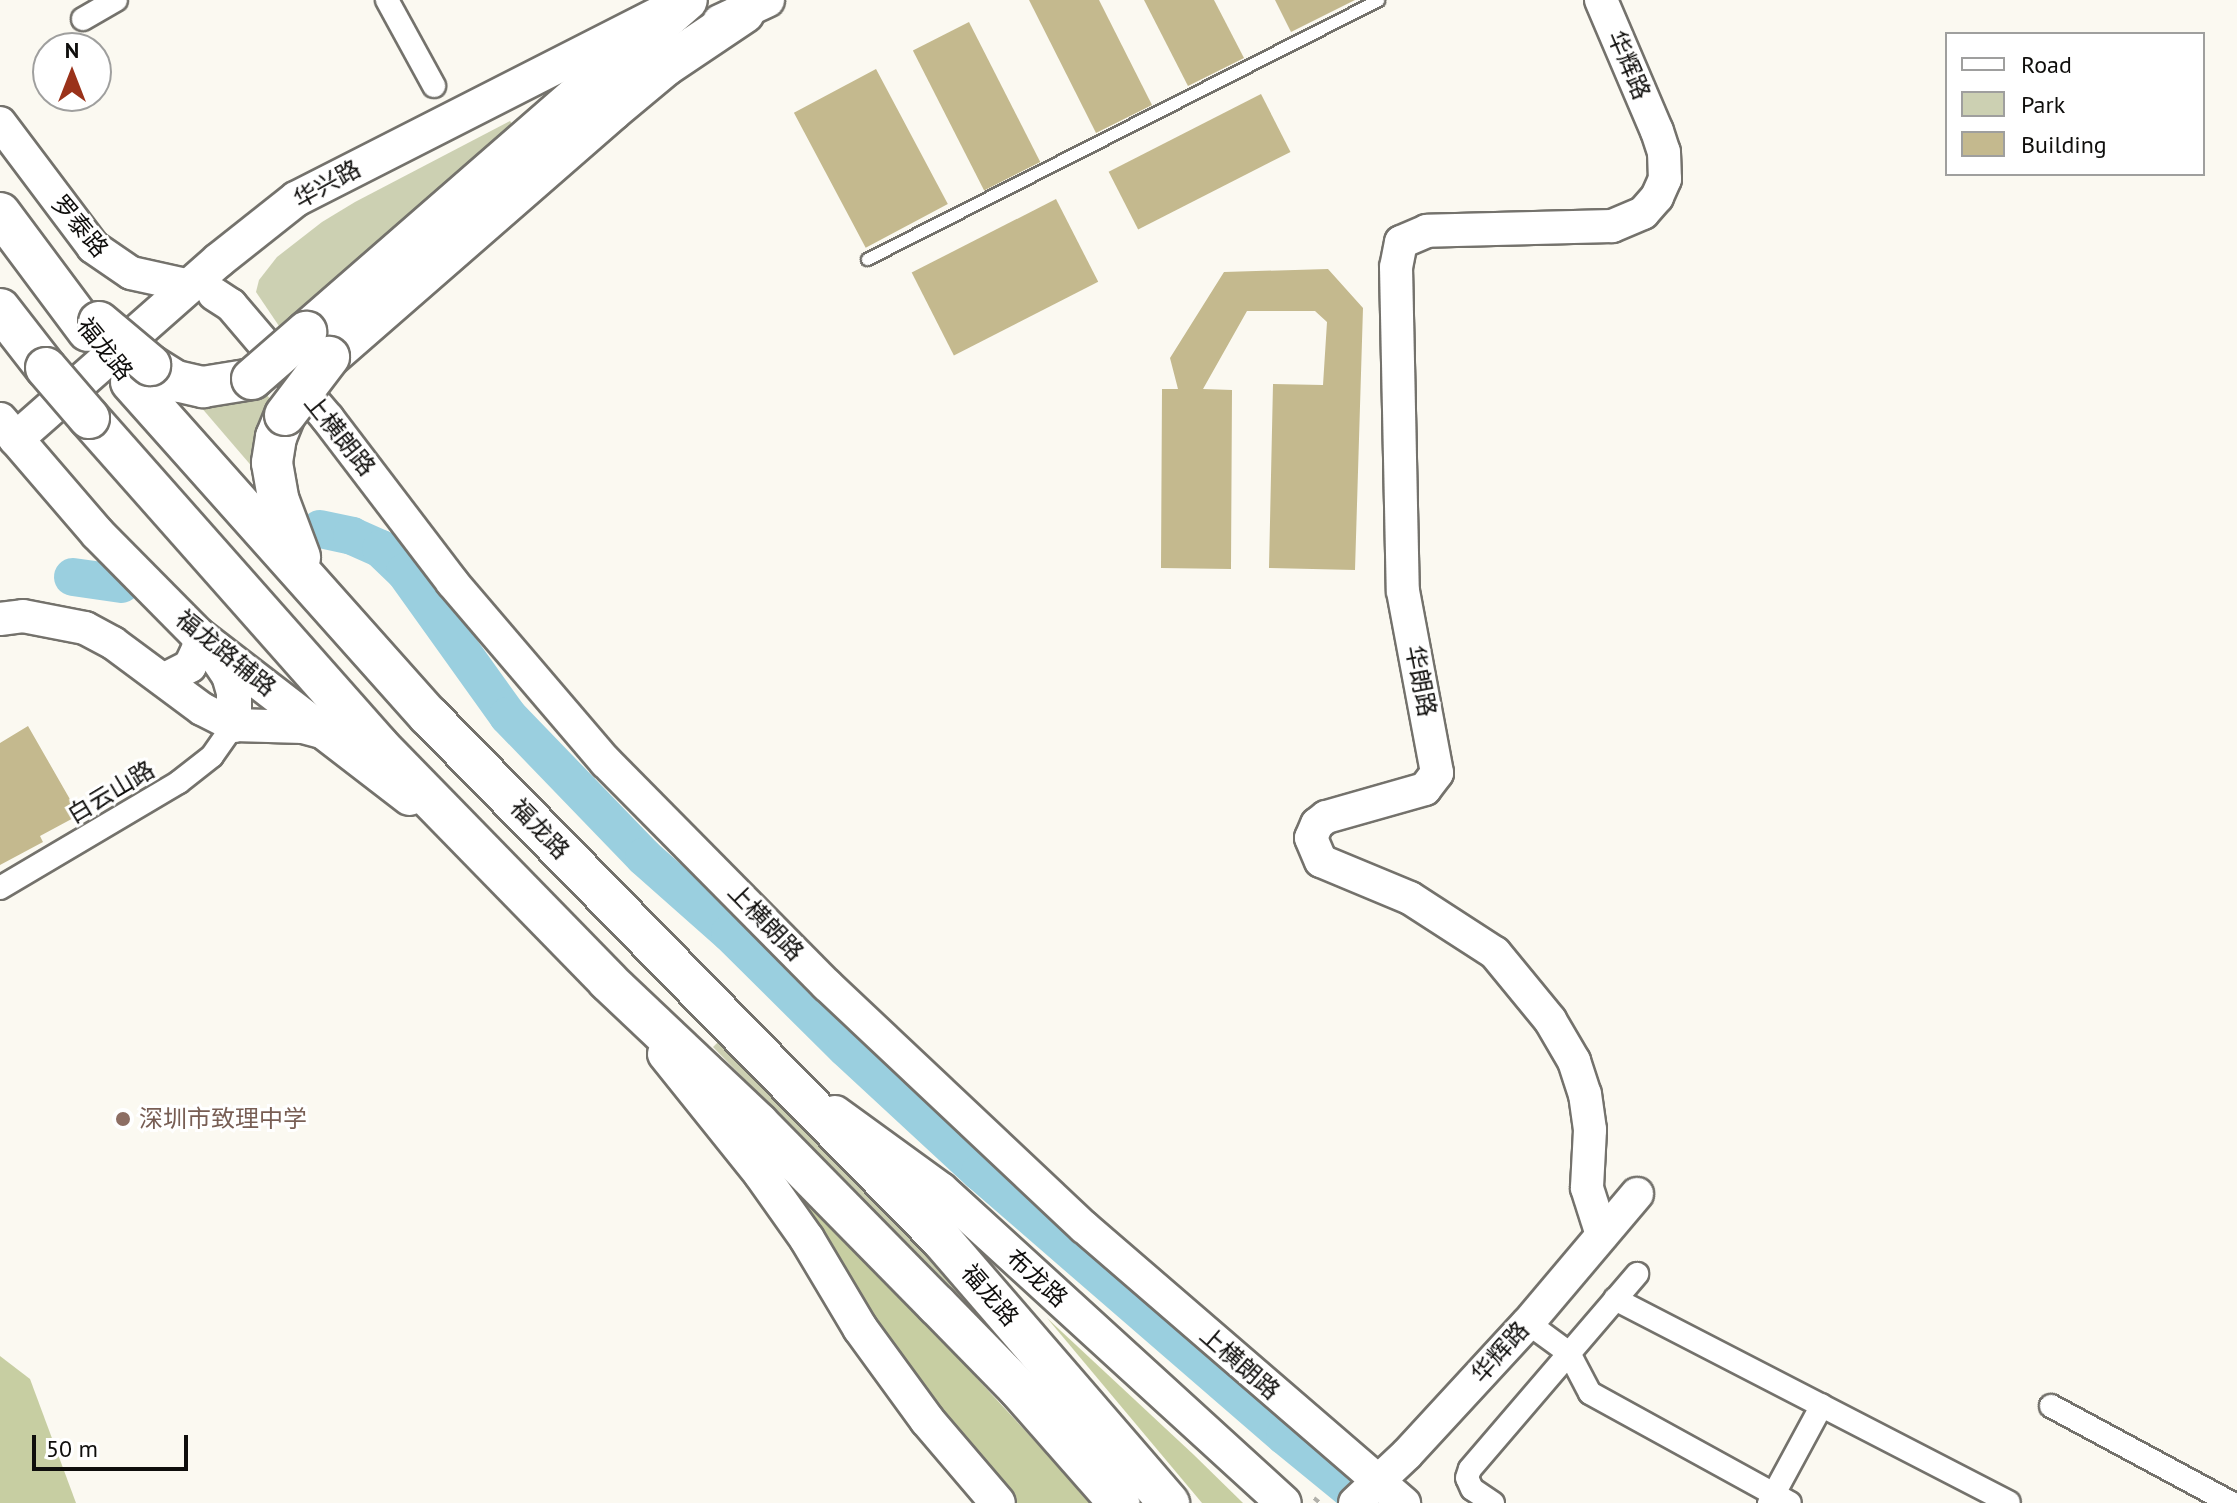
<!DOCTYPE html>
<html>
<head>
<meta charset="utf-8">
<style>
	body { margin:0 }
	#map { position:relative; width:2237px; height:1503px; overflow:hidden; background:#fbf9f1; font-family:"PT Sans","Noto Sans SC",sans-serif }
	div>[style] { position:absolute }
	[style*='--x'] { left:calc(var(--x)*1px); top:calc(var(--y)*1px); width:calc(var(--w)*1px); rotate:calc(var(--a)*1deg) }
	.green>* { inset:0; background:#ccd0b2 }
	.forest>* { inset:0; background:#c7cea2 }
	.river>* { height:38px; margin:-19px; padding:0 19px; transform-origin:19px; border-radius:19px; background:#9acfdf }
	.building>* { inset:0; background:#c4b98e; transform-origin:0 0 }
	.path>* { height:4px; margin-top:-2px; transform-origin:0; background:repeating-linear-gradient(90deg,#b1b0aa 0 6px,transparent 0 10px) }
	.roads { filter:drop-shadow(2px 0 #74726c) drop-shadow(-2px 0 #74726c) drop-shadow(0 2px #74726c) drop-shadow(0 -2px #74726c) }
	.lane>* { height:11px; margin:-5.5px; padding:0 5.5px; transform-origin:5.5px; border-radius:5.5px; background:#fff }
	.street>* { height:22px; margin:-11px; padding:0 11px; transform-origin:11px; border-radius:11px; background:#fff }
	.secondary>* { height:32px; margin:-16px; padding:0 16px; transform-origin:16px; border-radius:16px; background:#fff }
	.primary>* { height:34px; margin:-17px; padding:0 17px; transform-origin:17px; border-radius:17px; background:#fff }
	.highway>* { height:40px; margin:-20px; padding:0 20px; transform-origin:20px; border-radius:20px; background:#fff }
	.bridges { filter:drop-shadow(2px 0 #74726c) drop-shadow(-2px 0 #74726c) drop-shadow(0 2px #74726c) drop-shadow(0 -2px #74726c) }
	.highway-bridge>* { height:40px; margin:-20px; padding:0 20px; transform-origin:20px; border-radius:20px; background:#fff }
	.dots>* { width:22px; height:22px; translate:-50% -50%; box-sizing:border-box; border:4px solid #fff; border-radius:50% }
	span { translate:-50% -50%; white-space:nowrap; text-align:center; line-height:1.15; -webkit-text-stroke:6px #fff; paint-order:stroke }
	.street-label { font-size:24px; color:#0f0e0c }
	.education-label { font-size:24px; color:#785e54 }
	.left { translate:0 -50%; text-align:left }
	.legend { position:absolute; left:1945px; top:32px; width:260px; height:144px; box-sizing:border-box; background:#fff; border:2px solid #9f9f9e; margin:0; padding:10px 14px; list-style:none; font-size:24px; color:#0f0e0c }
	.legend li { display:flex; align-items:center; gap:16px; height:40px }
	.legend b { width:40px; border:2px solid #9f9f9e }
	.north { position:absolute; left:32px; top:32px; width:80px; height:80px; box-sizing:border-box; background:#fff; border:2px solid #9f9f9e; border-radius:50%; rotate:0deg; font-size:22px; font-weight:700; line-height:32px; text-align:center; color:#0f0e0c }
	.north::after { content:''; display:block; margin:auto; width:28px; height:36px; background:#9a321a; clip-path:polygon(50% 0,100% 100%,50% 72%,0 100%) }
	.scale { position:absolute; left:32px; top:1435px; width:156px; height:36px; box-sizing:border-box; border:4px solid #0f0e0c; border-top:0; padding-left:10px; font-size:24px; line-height:28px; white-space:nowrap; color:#0f0e0c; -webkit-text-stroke:6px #fff; paint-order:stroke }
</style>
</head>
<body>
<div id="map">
	<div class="green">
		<i style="clip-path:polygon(510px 121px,513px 125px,279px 326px,256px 292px,259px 280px,277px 257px,322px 222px,355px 202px)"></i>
		<i style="clip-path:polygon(261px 389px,279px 408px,260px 476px,200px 406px)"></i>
		<i style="clip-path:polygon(718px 1042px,966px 1288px,1086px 1438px,919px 1258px,713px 1047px)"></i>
	</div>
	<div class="forest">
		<i style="clip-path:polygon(759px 1157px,815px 1203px,1092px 1503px,1017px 1503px,980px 1466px,892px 1360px)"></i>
		<i style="clip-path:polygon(1047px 1318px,1194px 1455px,1243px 1503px,1202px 1503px)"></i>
		<i style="clip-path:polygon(0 1356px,30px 1379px,76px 1503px,0 1503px)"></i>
	</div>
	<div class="river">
		<i style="--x:320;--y:529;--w:33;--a:12"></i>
		<i style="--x:352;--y:536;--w:32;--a:24"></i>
		<i style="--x:381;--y:549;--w:33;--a:44"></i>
		<i style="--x:405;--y:572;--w:177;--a:54.4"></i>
		<i style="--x:508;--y:716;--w:196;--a:46"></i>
		<i style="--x:644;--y:857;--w:115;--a:41.5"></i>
		<i style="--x:730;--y:933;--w:163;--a:44.8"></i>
		<i style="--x:846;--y:1048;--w:183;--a:42.8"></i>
		<i style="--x:980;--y:1172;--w:403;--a:40.9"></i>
		<i style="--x:1285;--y:1436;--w:106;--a:39.3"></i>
		<i style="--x:73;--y:577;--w:49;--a:8.1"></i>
	</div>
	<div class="building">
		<i style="clip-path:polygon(1029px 0,1099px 0,1152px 105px,1096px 133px)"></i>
		<i style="clip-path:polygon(1144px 0,1214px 0,1244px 58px,1188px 86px)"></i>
		<i style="clip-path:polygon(1275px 0,1355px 0,1291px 32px)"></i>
		<i style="left:969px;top:22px;width:157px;height:63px;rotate:63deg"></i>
		<i style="left:876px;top:69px;width:153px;height:93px;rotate:62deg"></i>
		<i style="left:1261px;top:94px;width:65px;height:171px;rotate:63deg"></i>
		<i style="left:1056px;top:199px;width:93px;height:162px;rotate:63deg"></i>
		<i style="clip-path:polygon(1328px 269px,1363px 308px,1355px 570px,1269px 568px,1273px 384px,1323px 385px,1327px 322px,1315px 311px,1247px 311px,1203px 389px,1232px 390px,1231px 569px,1161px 568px,1162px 389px,1178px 389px,1170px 358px,1224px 272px)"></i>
		<i style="clip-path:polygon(28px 726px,79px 815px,40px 836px,43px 842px,0 865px,0 743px)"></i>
	</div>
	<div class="path">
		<i style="--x:1314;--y:1498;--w:8;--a:40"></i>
	</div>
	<div class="roads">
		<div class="lane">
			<i style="--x:867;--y:259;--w:573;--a:-26.88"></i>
		</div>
		<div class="street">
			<i style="--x:387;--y:0;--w:98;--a:61.3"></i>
			<i style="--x:83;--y:19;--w:38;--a:-30"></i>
			<i style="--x:0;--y:888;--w:208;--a:-30.6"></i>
			<i style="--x:179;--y:782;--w:42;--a:-38.2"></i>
			<i style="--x:212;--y:756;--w:38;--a:-55"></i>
			<i style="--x:1615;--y:1299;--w:443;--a:27.3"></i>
			<i style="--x:1528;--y:1323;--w:51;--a:36.2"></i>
			<i style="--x:1569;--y:1353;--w:45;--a:62.3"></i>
			<i style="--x:1590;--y:1393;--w:228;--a:28.8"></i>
			<i style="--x:2051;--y:1406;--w:204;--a:28.3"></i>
			<i style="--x:1493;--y:1503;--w:25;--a:-146"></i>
			<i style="--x:1472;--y:1489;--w:12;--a:-114"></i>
			<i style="--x:1467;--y:1478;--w:9;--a:-72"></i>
			<i style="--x:1470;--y:1469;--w:257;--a:-49.4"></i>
			<i style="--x:1769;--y:1503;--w:111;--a:-61.6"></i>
		</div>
		<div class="secondary">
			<i style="--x:1601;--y:0;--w:142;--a:66.9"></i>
			<i style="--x:1657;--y:131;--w:22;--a:72"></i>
			<i style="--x:1664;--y:152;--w:27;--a:88"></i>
			<i style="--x:1665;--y:179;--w:20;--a:114"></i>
			<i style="--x:1657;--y:197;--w:21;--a:131"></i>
			<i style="--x:1643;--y:213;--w:34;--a:157"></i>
			<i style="--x:1612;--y:226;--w:185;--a:178.5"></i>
			<i style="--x:1427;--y:231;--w:28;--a:157"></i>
			<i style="--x:1401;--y:242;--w:25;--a:101"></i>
			<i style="--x:1396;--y:267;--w:324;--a:88.8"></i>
			<i style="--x:1403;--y:591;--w:185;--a:79.4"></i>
			<i style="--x:1437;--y:773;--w:20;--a:127"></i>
			<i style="--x:1425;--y:789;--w:103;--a:164.2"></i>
			<i style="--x:1326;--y:817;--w:11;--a:142"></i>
			<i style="--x:1317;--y:824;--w:15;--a:113"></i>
			<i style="--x:1311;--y:838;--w:25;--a:67"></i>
			<i style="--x:1321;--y:861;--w:96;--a:22.6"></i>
			<i style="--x:1410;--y:898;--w:101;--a:32.9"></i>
			<i style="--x:1495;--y:953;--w:87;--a:50.6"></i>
			<i style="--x:1550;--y:1020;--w:48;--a:59.7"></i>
			<i style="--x:1574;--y:1061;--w:35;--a:72"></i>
			<i style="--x:1585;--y:1094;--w:36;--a:82"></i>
			<i style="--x:1590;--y:1130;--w:58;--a:93"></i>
			<i style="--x:1587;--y:1188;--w:49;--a:72.3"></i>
			<i style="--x:0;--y:123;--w:155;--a:53.1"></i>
			<i style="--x:93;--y:247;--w:46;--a:34.4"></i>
			<i style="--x:131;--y:273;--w:60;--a:12.4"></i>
			<i style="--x:214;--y:294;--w:20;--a:33"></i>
			<i style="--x:231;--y:305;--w:150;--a:49.6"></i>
			<i style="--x:328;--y:419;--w:205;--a:52.7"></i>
			<i style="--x:452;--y:582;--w:237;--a:49.5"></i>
			<i style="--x:606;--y:762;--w:314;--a:45.3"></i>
			<i style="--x:827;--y:985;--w:353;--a:43.3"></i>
			<i style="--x:1084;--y:1227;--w:423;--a:40.8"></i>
			<i style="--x:0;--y:619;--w:23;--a:-7"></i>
			<i style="--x:23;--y:616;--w:63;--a:11"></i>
			<i style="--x:85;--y:628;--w:32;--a:28"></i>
			<i style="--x:113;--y:643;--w:111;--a:36.6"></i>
			<i style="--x:202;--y:709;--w:36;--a:27"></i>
			<i style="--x:234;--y:725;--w:69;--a:1.7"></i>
			<i style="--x:303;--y:727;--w:27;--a:15"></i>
			<i style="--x:165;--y:679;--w:28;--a:-27"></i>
			<i style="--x:190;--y:666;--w:21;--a:-65"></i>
			<i style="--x:199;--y:647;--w:12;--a:-95"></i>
			<i style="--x:1355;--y:1503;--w:71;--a:-43.3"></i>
			<i style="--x:1407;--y:1454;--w:178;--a:-47.3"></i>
			<i style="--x:1528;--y:1323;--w:169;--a:-49.8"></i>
		</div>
		<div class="primary">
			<i style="--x:720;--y:22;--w:52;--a:-25.1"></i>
			<i style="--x:0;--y:420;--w:150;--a:49.3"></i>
			<i style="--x:98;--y:534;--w:142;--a:45.3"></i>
			<i style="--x:198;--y:635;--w:267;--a:37.6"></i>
			<i style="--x:16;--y:439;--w:271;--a:-41.4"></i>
			<i style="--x:219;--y:260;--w:98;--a:-38.4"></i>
			<i style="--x:296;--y:199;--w:403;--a:-27"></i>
			<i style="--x:214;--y:653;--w:27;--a:56"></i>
			<i style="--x:229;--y:675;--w:18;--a:74"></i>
			<i style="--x:234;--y:692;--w:33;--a:90"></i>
			<i style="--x:665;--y:1054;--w:154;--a:51.3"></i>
			<i style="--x:761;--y:1174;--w:80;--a:54.7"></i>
			<i style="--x:807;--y:1239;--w:104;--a:59.2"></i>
			<i style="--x:860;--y:1328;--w:114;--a:53.9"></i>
			<i style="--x:927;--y:1420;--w:109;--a:49.5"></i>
			<i style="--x:835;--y:1113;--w:131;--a:36"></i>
			<i style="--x:941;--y:1190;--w:464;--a:42.4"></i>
		</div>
		<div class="highway">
			<i style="--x:0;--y:213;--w:147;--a:53.3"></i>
			<i style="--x:0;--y:309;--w:75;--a:52.1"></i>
			<i style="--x:306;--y:332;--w:505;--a:-41.07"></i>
			<i style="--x:329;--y:357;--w:376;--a:-41.1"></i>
			<i style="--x:612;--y:110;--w:69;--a:-39.7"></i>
			<i style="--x:665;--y:66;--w:95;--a:-33.9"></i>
			<i style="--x:150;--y:365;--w:31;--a:32"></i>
			<i style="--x:176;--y:381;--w:28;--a:13"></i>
			<i style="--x:203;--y:387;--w:50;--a:-9.3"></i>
			<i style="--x:131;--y:382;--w:448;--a:48.3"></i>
			<i style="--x:429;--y:716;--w:732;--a:45.61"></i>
			<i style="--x:941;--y:1239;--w:349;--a:49.2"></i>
			<i style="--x:285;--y:415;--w:24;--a:112"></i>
			<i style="--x:276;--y:437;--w:26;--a:99"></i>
			<i style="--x:272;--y:463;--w:39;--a:80"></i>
			<i style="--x:279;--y:501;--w:60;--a:69.4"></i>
			<i style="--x:89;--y:418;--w:438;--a:48.5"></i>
			<i style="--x:379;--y:746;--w:328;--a:45.7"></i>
			<i style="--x:608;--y:981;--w:207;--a:43.4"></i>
			<i style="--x:758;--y:1123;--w:255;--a:45.5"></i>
			<i style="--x:937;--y:1305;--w:117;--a:45.7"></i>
			<i style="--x:1019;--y:1389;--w:152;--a:48.7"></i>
		</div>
	</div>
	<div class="bridges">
		<div class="highway-bridge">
			<i style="--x:99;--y:322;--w:67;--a:40.1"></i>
			<i style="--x:46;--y:368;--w:66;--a:49.3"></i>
			<i style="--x:252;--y:379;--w:72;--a:-41"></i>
			<i style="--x:285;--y:415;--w:73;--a:-52.8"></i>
		</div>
	</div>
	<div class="dots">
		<i style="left:123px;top:1119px;background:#8d6e63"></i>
	</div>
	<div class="street-label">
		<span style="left:1629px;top:65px;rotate:67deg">华辉路</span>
		<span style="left:327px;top:184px;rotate:-29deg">华兴路</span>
		<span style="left:80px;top:226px;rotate:50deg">罗泰路</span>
		<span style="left:105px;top:349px;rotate:51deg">福龙路</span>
		<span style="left:340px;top:435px;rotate:51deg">上横朗路</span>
		<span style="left:226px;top:653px;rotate:39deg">福龙路辅路</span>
		<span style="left:1421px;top:681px;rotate:79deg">华朗路</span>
		<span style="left:111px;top:792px;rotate:-31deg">白云山路</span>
		<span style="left:540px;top:829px;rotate:46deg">福龙路</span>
		<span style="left:766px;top:922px;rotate:46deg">上横朗路</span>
		<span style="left:1037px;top:1278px;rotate:42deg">布龙路</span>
		<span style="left:990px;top:1295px;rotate:49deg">福龙路</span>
		<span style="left:1500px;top:1352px;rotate:-48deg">华辉路</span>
		<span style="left:1240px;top:1363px;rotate:41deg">上横朗路</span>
	</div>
	<div class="education-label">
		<span class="left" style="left:139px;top:1119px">深圳市致理中学</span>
	</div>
	<ul class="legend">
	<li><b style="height:10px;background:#fff"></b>Road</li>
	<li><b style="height:22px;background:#ccd0b2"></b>Park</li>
	<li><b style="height:22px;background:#c4b98e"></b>Building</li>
	</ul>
	<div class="north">N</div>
	<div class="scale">50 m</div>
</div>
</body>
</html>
